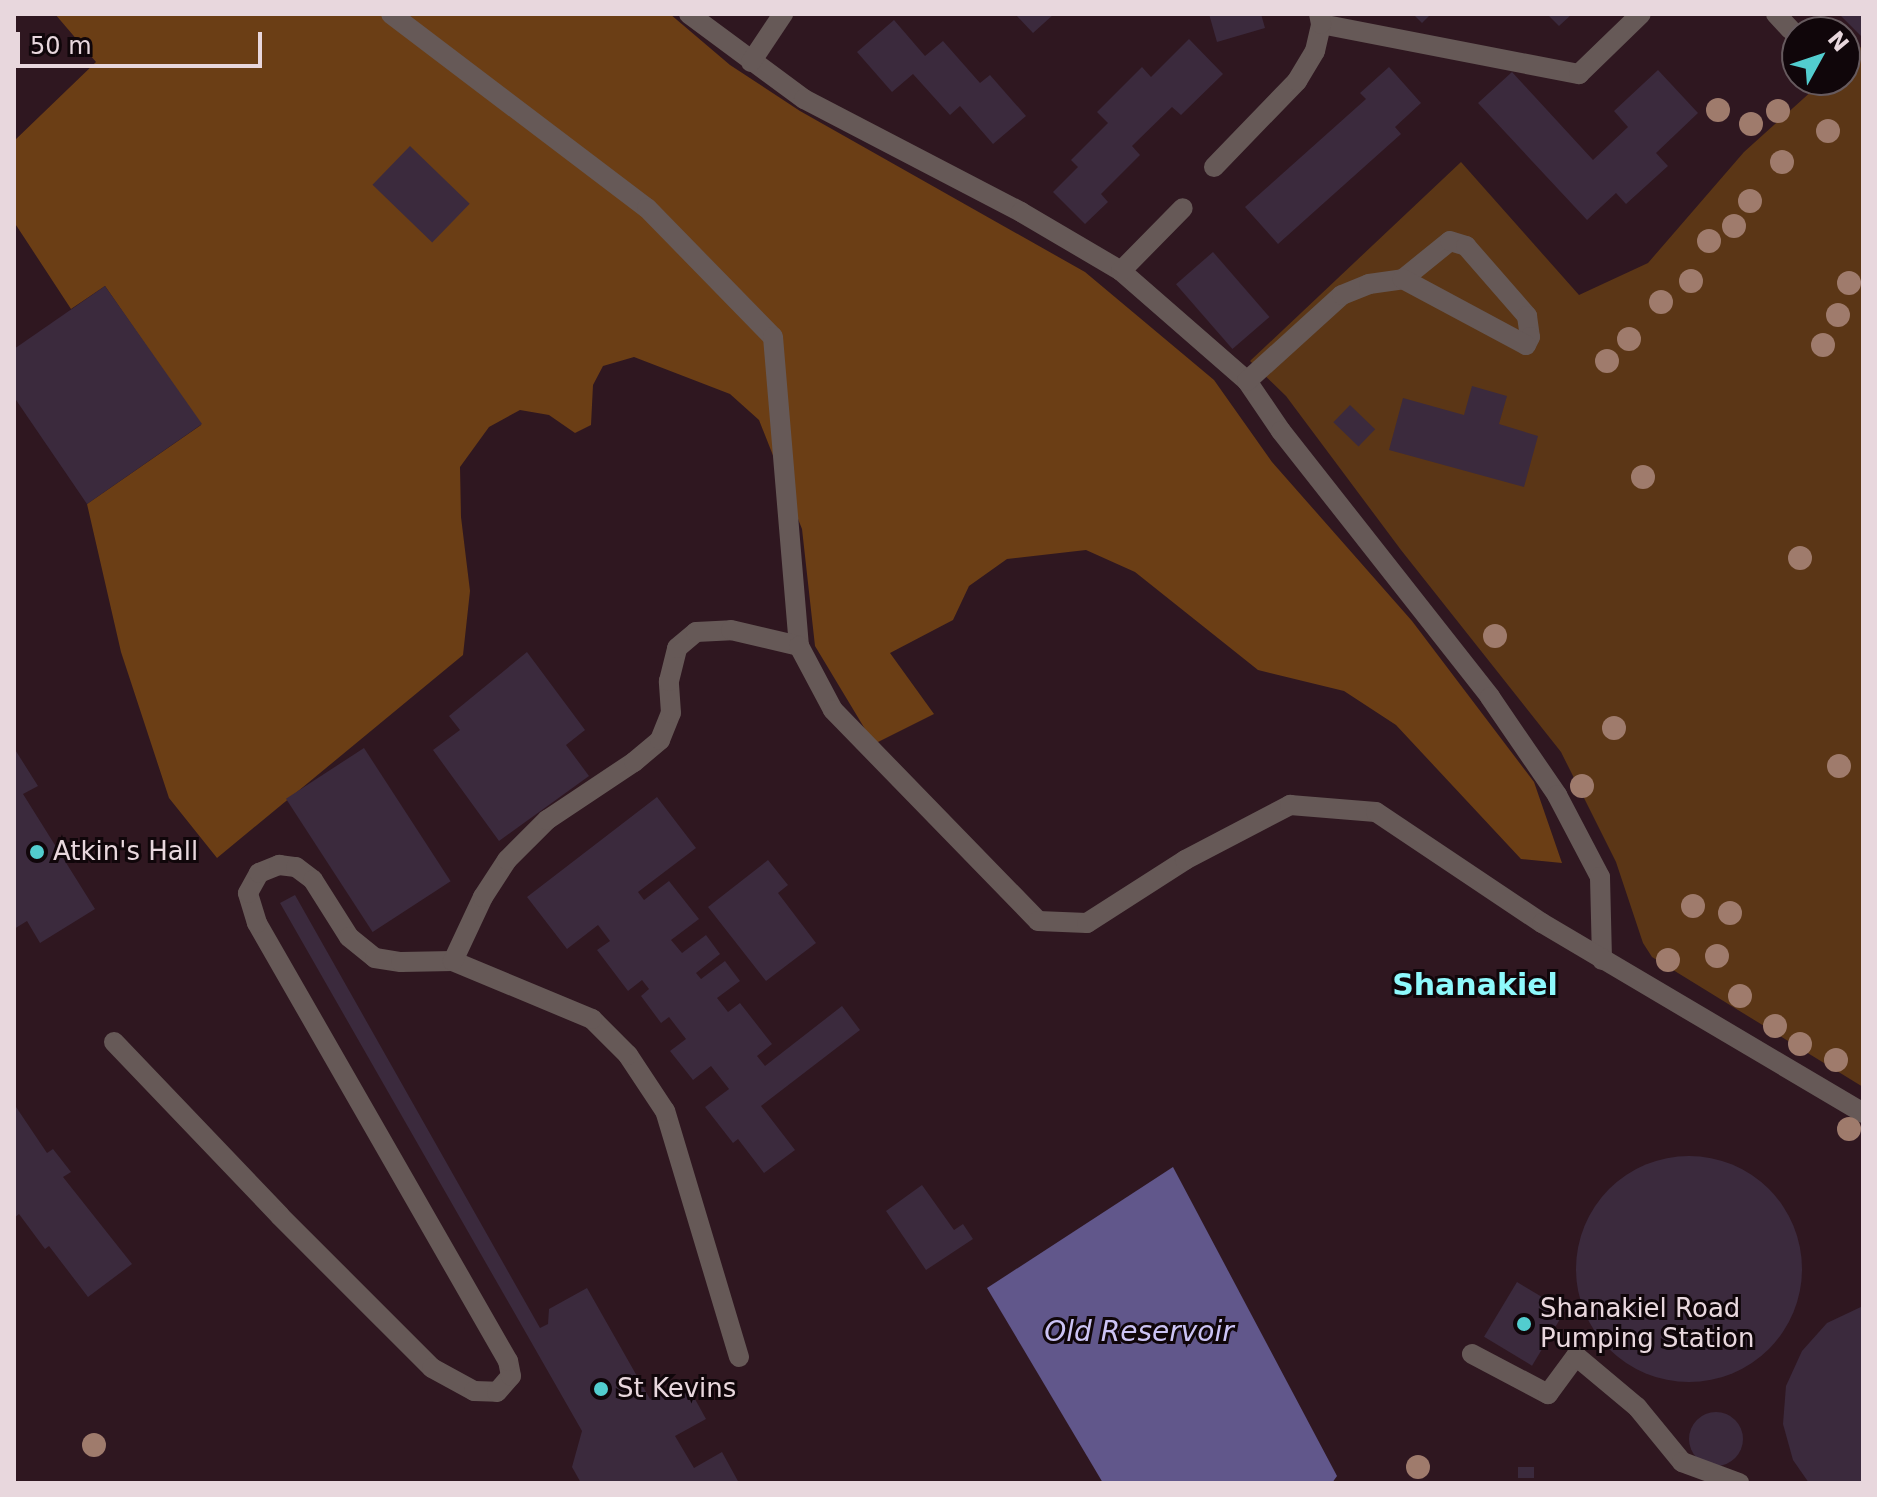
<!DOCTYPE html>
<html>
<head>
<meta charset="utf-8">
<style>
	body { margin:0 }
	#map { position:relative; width:1877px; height:1497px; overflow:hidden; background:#2f1720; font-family:"DejaVu Sans",sans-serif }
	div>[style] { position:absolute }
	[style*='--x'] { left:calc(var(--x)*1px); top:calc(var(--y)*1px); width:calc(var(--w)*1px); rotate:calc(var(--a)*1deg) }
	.green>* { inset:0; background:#5b3616 }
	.forest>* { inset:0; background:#6b3e15 }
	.water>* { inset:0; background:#61578b }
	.building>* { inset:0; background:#3b2a3d; transform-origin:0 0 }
	.round { border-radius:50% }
	.minor>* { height:20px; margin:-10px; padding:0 10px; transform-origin:10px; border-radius:10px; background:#665957 }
	.trees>* { width:24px; height:24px; margin:-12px; border-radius:50%; background:#9f7b6c }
	.dots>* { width:22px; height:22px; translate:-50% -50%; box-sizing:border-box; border:4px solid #10060a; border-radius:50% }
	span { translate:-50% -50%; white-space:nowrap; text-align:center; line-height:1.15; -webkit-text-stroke:6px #10060a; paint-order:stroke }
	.poi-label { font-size:26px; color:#e8d7dd }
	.left { translate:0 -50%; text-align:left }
	.water-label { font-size:28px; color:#ccc4f5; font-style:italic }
	.quarter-label { font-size:30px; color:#8ef9fc; font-weight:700 }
	.frame { position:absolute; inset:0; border:16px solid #e8d7dd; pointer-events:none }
	.north { position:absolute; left:1781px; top:16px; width:80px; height:80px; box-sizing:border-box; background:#10060a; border:2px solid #665a5e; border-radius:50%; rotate:50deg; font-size:22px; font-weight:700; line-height:32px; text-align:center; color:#e8d7dd }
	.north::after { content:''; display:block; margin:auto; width:28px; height:36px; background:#52cdcf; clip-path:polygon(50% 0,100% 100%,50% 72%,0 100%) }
	.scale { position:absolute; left:16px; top:32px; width:246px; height:36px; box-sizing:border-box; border:4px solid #e8d7dd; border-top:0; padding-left:10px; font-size:24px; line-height:28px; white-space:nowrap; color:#e8d7dd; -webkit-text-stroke:6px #10060a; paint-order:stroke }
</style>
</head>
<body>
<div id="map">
	<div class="green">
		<i style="clip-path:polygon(1863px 45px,1863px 1087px,1652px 957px,1643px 943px,1616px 862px,1561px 752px,1401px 550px,1286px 396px,1250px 361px,1461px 162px,1579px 295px,1648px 263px,1744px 152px,1824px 80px,1845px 80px,1845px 61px)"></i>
	</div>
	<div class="forest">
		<i style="clip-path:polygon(55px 14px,670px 14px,730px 65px,800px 111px,1085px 272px,1214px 380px,1272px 462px,1412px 621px,1534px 782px,1562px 863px,1521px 859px,1396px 725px,1344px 691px,1258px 670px,1135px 572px,1086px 550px,1007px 559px,969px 586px,953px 620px,890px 653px,934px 714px,874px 744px,815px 646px,802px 529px,759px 420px,730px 394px,634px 357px,603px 366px,593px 385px,591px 425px,575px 433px,549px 415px,520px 410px,489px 427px,460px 467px,461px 517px,470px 591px,463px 655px,217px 858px,169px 798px,121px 652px,87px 504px,201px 425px,105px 286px,71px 309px,14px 222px,14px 141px,96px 62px)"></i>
	</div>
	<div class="water">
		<i style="clip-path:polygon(1173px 1167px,1337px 1476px,1332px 1483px,1103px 1483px,987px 1288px)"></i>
	</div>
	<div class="building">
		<i style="clip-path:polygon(1015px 14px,1054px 14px,1033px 33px)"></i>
		<i style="clip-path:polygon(1209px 14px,1261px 14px,1265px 28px,1217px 42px)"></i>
		<i style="clip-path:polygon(1413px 14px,1431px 14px,1422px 23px)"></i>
		<i style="clip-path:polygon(1547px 14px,1572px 14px,1559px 26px)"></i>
		<i style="clip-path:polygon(1839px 14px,1863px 14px,1863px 38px)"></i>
		<i style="clip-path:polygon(894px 20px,925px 56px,943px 41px,980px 83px,990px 75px,1026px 116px,993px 144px,960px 106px,950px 115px,913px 74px,892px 92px,857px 52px)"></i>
		<i style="clip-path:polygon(1189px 39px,1223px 74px,1181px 115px,1172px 107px,1132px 146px,1140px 155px,1101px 194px,1108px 202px,1085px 224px,1053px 192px,1078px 167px,1071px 160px,1108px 123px,1097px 112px,1142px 67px,1151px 77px)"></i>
		<i style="clip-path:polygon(1389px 67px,1421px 103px,1395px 127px,1401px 134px,1278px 244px,1245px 207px,1366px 99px,1360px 93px)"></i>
		<i style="clip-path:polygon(1658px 70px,1698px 113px,1656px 153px,1668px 166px,1626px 204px,1616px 193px,1587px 220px,1478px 103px,1512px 72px,1593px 160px,1628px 127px,1614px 111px)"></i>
		<i style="left:410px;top:146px;width:83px;height:54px;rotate:44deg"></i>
		<i style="left:1213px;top:252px;width:86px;height:49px;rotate:49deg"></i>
		<i style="clip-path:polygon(105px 286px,202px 424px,87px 504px,14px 397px,14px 349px)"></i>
		<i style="clip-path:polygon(1472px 386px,1507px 396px,1499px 424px,1538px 436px,1524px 487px,1389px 450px,1403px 398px,1464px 415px)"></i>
		<i style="left:1350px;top:405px;width:35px;height:24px;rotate:44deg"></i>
		<i style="clip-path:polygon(527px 652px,585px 730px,566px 745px,589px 776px,499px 841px,433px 750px,460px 730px,449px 716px)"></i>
		<i style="clip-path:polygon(14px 748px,38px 786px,23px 794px,95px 909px,40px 943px,27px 921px,14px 929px)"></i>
		<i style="left:364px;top:748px;width:159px;height:93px;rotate:57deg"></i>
		<i style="clip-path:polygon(657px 797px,696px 848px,638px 892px,644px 900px,669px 881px,699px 919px,671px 940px,682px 953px,706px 935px,720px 954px,696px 973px,701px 979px,725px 961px,740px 981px,717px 998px,728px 1012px,740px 1003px,772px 1044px,757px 1056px,765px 1066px,842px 1006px,860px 1030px,761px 1106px,795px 1150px,764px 1173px,738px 1139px,733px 1143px,705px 1107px,729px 1089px,711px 1066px,693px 1080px,670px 1051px,686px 1039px,669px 1017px,661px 1023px,641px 996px,649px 989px,642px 980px,628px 991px,597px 950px,610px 941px,598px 925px,567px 949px,527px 897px)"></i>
		<i style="clip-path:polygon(768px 860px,788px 885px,778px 893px,816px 943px,766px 981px,708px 907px)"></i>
		<i style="clip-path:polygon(295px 895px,540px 1328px,548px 1324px,549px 1309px,587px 1288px,650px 1399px,684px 1379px,706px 1419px,675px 1436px,694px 1468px,722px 1452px,739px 1483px,581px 1483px,572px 1467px,582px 1431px,280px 903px)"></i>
		<i style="clip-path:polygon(14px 1104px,47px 1153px,53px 1149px,71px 1172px,63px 1177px,132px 1264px,88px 1297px,49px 1246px,45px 1249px,19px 1214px,14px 1218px)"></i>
		<i class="round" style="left:1576px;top:1156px;width:226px;height:226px"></i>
		<i style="clip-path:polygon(922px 1185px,954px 1230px,963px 1224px,973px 1239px,926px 1270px,886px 1211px)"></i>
		<i style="left:1517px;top:1282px;width:56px;height:64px;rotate:31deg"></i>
		<i style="clip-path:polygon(1863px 1306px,1863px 1483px,1809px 1483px,1793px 1460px,1783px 1424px,1786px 1386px,1802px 1351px,1827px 1323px)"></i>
		<i class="round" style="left:1689px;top:1412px;width:54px;height:54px"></i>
		<i style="left:1518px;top:1467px;width:16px;height:11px"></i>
	</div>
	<div class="minor">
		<i style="--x:391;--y:14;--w:321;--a:37.2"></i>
		<i style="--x:647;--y:208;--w:180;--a:45.7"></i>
		<i style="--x:773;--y:337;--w:310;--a:85.2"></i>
		<i style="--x:689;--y:14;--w:143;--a:36.5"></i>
		<i style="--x:804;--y:99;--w:245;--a:27.5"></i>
		<i style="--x:1021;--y:212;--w:116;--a:30.5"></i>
		<i style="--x:1121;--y:271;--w:167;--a:41.1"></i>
		<i style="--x:1247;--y:381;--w:60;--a:55.8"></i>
		<i style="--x:1281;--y:431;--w:338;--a:51.8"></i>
		<i style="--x:1490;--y:697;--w:119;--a:55.6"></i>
		<i style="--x:1557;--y:795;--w:93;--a:62.3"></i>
		<i style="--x:1600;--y:877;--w:83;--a:88.6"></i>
		<i style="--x:1776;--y:14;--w:21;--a:47"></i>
		<i style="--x:1321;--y:24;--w:263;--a:11"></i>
		<i style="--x:1579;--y:74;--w:86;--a:-44.1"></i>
		<i style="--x:751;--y:62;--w:58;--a:-56.3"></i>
		<i style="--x:1214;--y:167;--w:120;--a:-46"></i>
		<i style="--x:1297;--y:81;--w:35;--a:-59"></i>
		<i style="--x:1315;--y:51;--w:28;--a:-77"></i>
		<i style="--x:1321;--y:24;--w:10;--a:-101"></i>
		<i style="--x:1121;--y:271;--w:88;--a:-45.5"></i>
		<i style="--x:1247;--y:381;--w:128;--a:-42.2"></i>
		<i style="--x:1342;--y:295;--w:29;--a:-22"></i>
		<i style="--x:1369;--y:284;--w:34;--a:-8"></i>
		<i style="--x:1403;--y:279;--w:60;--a:-39"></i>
		<i style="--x:1450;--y:241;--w:17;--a:17"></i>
		<i style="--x:1466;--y:246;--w:93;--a:48.9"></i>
		<i style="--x:1527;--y:316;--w:21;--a:82"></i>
		<i style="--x:1530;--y:337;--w:9;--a:117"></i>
		<i style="--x:1526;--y:345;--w:140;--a:-151.8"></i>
		<i style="--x:114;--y:1042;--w:240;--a:46.3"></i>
		<i style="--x:280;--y:1216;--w:215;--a:45"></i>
		<i style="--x:432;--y:1368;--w:48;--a:28.7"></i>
		<i style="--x:474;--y:1391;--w:23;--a:2"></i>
		<i style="--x:497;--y:1392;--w:21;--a:-49"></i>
		<i style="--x:511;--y:1376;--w:15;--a:-101"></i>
		<i style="--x:508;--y:1361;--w:505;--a:-119.82"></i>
		<i style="--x:257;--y:923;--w:31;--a:-107"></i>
		<i style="--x:248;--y:893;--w:23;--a:-61"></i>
		<i style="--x:259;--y:873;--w:22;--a:-22"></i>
		<i style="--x:279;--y:865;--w:17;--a:7"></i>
		<i style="--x:296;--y:867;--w:21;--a:37"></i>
		<i style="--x:313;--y:880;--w:67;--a:57.7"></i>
		<i style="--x:349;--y:937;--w:33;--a:39"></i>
		<i style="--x:375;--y:958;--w:26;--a:9"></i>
		<i style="--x:401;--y:962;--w:52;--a:-1.1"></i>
		<i style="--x:1472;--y:1354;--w:86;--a:27.8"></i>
		<i style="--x:1548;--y:1394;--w:47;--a:-53.6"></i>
		<i style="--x:1576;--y:1356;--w:80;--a:39.9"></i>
		<i style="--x:1637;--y:1407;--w:71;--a:50.7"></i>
		<i style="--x:1682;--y:1462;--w:61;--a:20.2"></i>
		<i style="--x:739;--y:1357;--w:257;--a:-106.7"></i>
		<i style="--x:665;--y:1111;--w:67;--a:-123.5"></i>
		<i style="--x:628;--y:1055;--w:51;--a:-135"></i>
		<i style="--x:592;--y:1019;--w:151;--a:-157.4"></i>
		<i style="--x:453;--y:961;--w:71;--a:-64.9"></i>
		<i style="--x:483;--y:897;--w:44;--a:-57"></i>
		<i style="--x:507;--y:860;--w:57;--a:-45"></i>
		<i style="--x:547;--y:820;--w:105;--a:-33.7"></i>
		<i style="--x:634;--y:762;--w:34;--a:-40"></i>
		<i style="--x:660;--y:740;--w:29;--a:-68"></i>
		<i style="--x:671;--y:713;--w:32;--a:-94"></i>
		<i style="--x:669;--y:681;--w:34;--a:-76"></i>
		<i style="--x:677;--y:648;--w:25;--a:-40"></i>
		<i style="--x:696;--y:632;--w:35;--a:-3"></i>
		<i style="--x:731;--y:630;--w:70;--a:13.2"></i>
		<i style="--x:799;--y:646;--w:72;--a:62"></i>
		<i style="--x:833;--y:710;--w:294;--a:45.8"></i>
		<i style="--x:1038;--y:921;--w:49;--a:2.3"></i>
		<i style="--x:1087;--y:923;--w:117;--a:-32.7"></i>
		<i style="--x:1185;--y:860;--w:119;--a:-27.6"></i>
		<i style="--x:1290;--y:805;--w:86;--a:4.7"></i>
		<i style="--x:1376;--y:812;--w:200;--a:33.8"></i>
		<i style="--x:1542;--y:923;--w:373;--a:30.6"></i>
	</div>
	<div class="trees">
		<i style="left:1718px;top:110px"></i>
		<i style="left:1778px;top:111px"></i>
		<i style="left:1751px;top:124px"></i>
		<i style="left:1828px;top:131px"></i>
		<i style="left:1782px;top:162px"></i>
		<i style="left:1750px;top:201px"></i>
		<i style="left:1734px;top:226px"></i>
		<i style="left:1709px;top:241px"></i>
		<i style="left:1691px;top:281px"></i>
		<i style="left:1849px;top:283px"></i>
		<i style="left:1661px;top:302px"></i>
		<i style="left:1838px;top:315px"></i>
		<i style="left:1629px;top:339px"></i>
		<i style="left:1823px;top:345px"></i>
		<i style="left:1607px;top:361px"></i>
		<i style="left:1643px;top:477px"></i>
		<i style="left:1800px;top:558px"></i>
		<i style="left:1495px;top:636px"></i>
		<i style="left:1614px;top:728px"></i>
		<i style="left:1839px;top:766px"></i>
		<i style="left:1582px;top:786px"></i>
		<i style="left:1693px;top:906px"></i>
		<i style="left:1730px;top:913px"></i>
		<i style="left:1717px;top:956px"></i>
		<i style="left:1668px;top:960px"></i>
		<i style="left:1740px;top:996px"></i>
		<i style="left:1775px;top:1026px"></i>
		<i style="left:1800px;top:1044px"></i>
		<i style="left:1836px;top:1060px"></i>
		<i style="left:1849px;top:1129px"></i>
		<i style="left:94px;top:1445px"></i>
		<i style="left:1418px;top:1467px"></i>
	</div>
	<div class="dots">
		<i style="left:37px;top:852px;background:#52cdcf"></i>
		<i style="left:1524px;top:1324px;background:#52cdcf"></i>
		<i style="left:601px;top:1389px;background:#52cdcf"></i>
	</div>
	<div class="poi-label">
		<span class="left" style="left:53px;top:852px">Atkin's Hall</span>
		<span class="left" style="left:1540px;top:1324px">Shanakiel Road<br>Pumping Station</span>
		<span class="left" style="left:617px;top:1389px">St Kevins</span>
	</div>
	<div class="water-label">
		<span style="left:1139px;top:1332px">Old Reservoir</span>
	</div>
	<div class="quarter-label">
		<span style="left:1475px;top:985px">Shanakiel</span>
	</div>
	<div class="frame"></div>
	<div class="north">N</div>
	<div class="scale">50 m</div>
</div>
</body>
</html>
